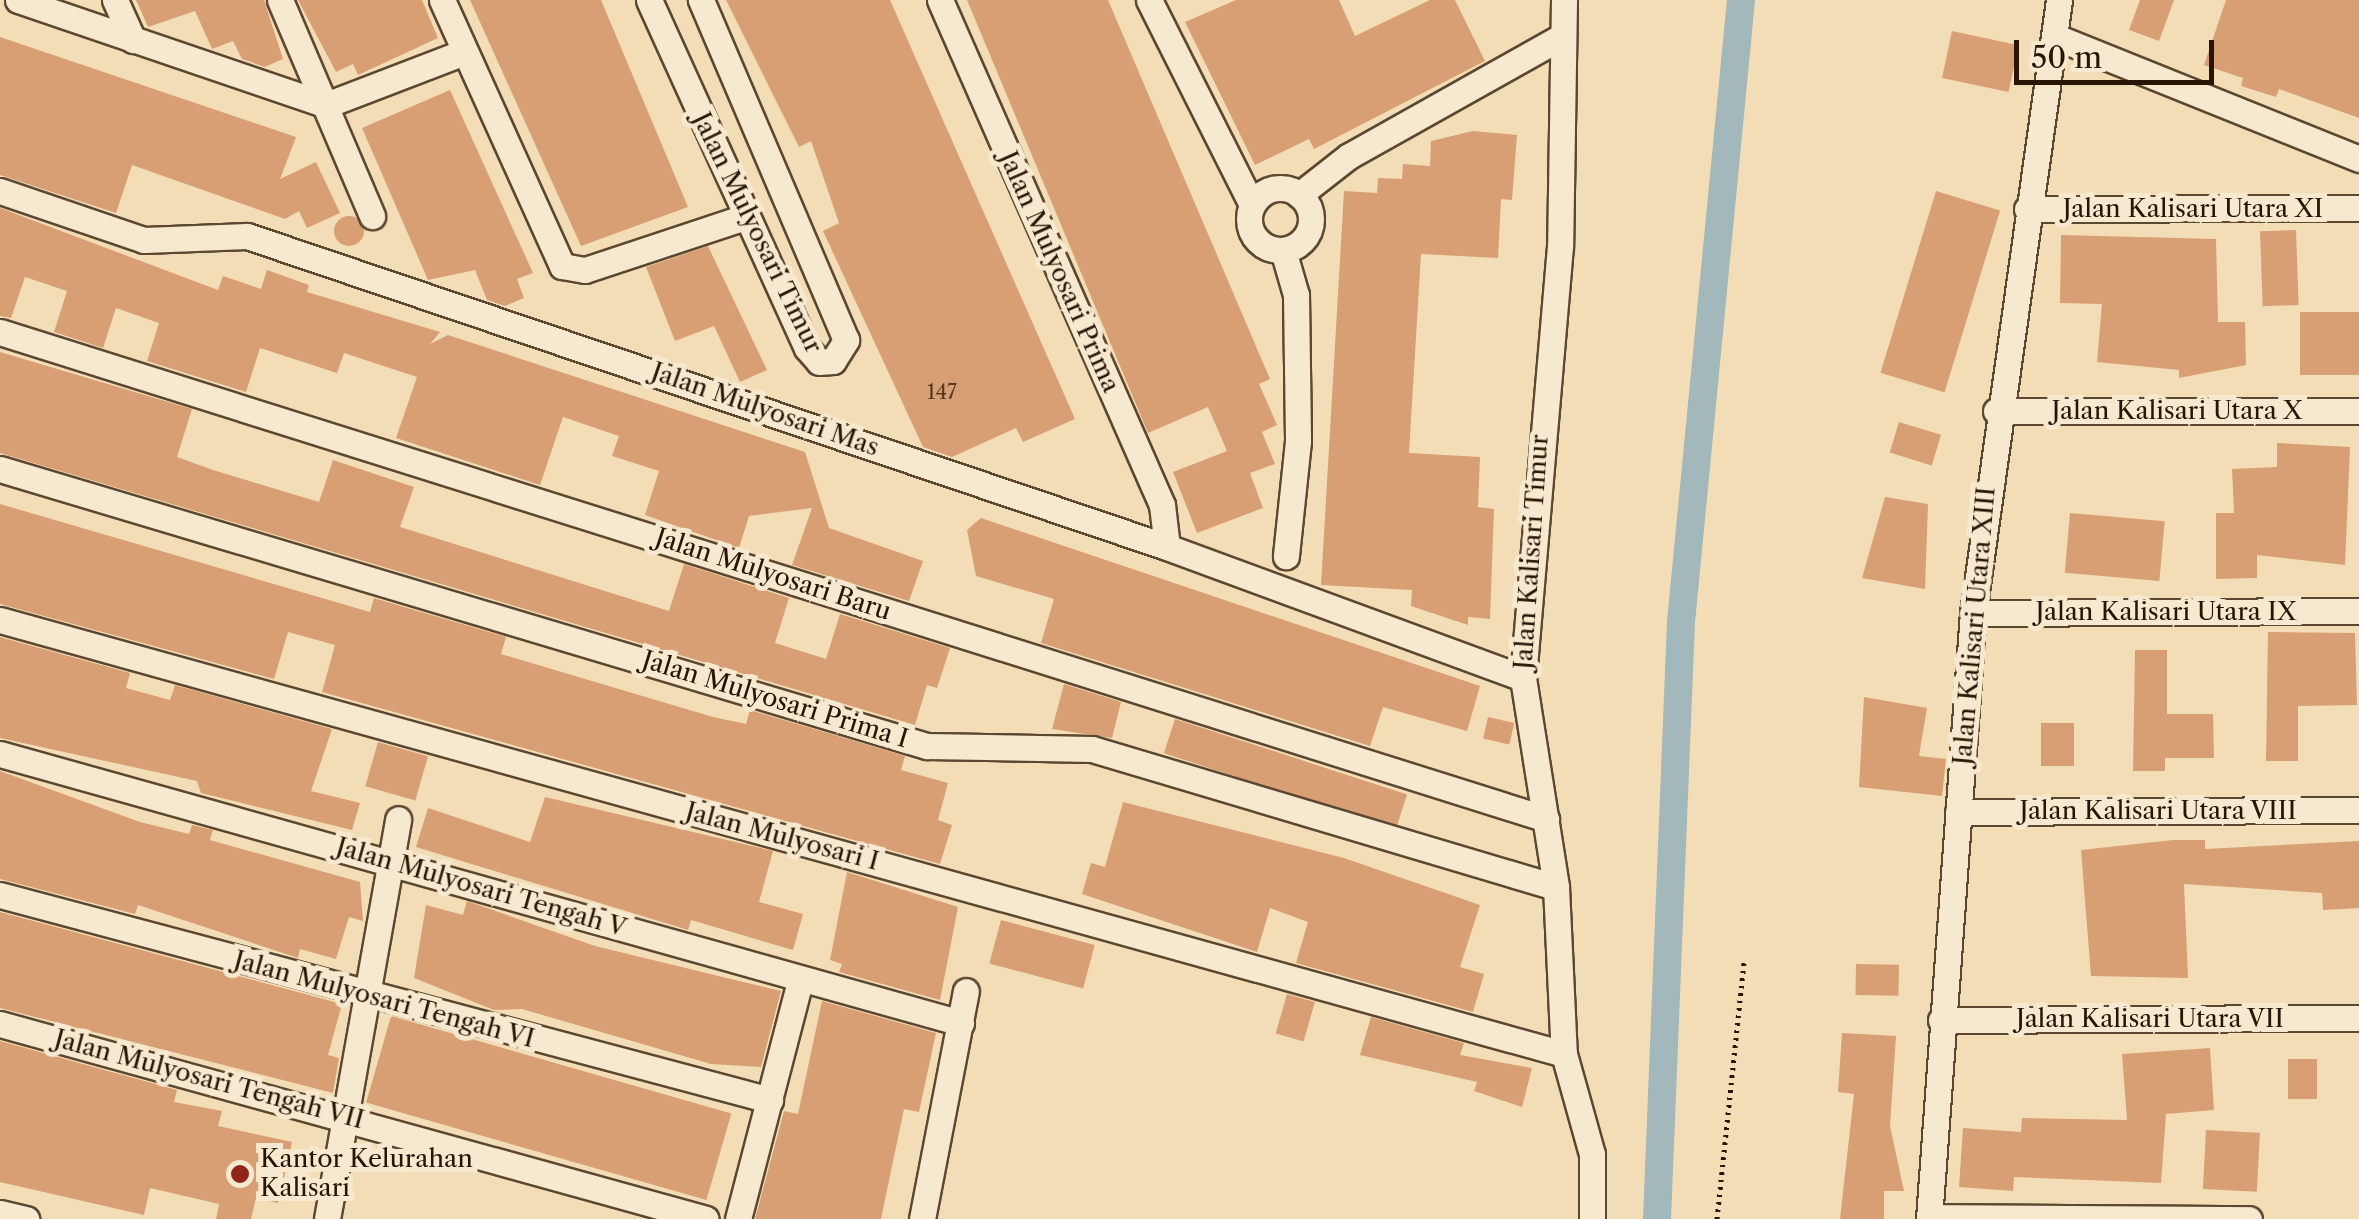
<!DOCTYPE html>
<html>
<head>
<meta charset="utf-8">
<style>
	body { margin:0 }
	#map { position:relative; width:2359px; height:1219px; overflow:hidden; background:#f3ddb6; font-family:"Libre Caslon Text",serif }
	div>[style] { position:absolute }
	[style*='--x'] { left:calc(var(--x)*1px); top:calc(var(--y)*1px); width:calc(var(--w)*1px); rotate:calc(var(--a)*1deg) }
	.canal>* { height:28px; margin:-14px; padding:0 14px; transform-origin:14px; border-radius:14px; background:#a3b8bb }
	.building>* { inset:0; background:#d89f74; transform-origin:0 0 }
	.round { border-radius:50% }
	.path>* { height:5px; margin-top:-2.5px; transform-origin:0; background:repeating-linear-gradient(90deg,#291505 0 2.5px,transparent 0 7.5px) }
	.roads { filter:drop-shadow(2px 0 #5c4731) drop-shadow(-2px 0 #5c4731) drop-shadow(0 2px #5c4731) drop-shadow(0 -2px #5c4731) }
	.minor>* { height:25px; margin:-12.5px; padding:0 12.5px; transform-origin:12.5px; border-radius:12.5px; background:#f7e9d0 }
	.minor>.ring { margin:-12.5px; padding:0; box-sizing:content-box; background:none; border:25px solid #f7e9d0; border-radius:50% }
	.dots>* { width:28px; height:28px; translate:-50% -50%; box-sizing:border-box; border:5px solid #f7e9d0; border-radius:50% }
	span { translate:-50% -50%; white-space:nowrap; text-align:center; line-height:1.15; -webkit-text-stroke:10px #f7e9d0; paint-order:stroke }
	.number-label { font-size:20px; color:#553821 }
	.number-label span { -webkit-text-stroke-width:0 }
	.street-label { font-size:25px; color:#291505 }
	.poi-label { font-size:25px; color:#291505 }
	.left { translate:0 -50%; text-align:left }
	.scale { position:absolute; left:2014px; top:40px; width:200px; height:45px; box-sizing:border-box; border:5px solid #291505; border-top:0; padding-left:12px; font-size:30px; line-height:35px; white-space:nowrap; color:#291505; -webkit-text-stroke:8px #f7e9d0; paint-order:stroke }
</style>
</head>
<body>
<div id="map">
	<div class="canal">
		<i style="--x:1657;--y:1219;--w:597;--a:-87.7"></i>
		<i style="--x:1681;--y:622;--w:625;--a:-84.49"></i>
	</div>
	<div class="building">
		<i style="clip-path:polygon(136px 0,264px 0,283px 59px,265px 67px,242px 59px,233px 41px,212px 49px,195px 11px,148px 27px)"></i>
		<i style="clip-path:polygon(298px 0,422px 0,438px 38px,358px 75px,353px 64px,336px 72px)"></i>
		<i style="clip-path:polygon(470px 0,601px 0,688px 207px,581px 246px)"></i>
		<i style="clip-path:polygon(726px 0,890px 0,1075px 419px,1023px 442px,1016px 428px,952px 457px,923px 447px,823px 231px,839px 223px,811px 141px,799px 147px)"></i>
		<i style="clip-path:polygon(967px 0,1108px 0,1270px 379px,1259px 384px,1277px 425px,1262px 432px,1275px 464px,1250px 473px,1263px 508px,1197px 533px,1173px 472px,1227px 451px,1208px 407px,1148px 433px)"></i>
		<i style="clip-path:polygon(1236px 0,1339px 0,1355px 36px,1430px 0,1455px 0,1485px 61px,1314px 149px,1309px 139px,1255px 165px,1185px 22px)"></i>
		<i style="clip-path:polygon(2140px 0,2174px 0,2159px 41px,2129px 30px)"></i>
		<i style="clip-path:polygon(2226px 0,2359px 0,2359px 118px,2279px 89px,2276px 97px,2241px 86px,2243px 78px,2204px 65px)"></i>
		<i style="left:1952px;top:31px;width:68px;height:48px;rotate:12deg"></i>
		<i style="clip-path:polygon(0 37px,296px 137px,280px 179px,316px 162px,340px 213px,307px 228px,299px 211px,285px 219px,132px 165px,116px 213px,0 175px)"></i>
		<i style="clip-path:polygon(450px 90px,533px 273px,517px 279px,524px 298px,505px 306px,487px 300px,475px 270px,428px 280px,362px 128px)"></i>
		<i style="clip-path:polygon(1473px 131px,1517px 135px,1512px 200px,1501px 199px,1498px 258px,1421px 254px,1409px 453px,1480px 457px,1478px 507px,1494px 509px,1490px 619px,1468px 617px,1468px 625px,1411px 606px,1412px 590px,1321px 585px,1344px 191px,1377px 193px,1378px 178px,1402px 179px,1403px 164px,1430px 166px,1431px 141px)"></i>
		<i style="left:1936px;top:191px;width:67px;height:190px;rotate:17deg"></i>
		<i style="clip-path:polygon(0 208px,218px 290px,223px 276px,261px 289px,267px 270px,309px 285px,307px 292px,440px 332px,430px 344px,448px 335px,805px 452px,829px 528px,923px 561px,909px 601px,792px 565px,812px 508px,749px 516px,739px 548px,645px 515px,659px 471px,612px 456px,619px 436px,563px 417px,540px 485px,396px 438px,417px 377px,344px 353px,337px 373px,260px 348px,246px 392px,147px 361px,159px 323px,116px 308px,103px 348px,54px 332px,67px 291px,25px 277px,11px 318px,0 316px)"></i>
		<i class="round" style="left:334px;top:216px;width:30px;height:30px"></i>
		<i style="left:2296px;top:230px;width:75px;height:36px;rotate:88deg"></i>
		<i style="clip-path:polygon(2061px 235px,2216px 239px,2218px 322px,2245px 322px,2246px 365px,2179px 378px,2179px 370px,2097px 362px,2102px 304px,2060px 303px)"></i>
		<i style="clip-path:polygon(708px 246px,767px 370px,740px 382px,714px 326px,675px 341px,646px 267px)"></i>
		<i style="left:2359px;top:312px;width:63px;height:59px;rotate:90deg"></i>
		<i style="clip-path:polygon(0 352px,192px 409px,177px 457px,213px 470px,319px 502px,333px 460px,414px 487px,400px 527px,669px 611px,684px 564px,789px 598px,775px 643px,826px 659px,840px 614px,950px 648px,937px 688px,927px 685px,915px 725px,0 453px)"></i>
		<i style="left:1899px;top:422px;width:44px;height:32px;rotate:17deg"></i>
		<i style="clip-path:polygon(2277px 443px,2350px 447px,2345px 565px,2257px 555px,2257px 578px,2216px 579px,2216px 513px,2234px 513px,2232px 469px,2277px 467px)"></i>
		<i style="clip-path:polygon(1885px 497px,1928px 504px,1925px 589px,1862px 578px)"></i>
		<i style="clip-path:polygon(0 504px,370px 612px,374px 598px,506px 637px,501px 654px,713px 717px,746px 724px,750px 710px,905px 756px,901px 770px,948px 783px,938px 820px,952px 825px,940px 864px,322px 692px,335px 645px,288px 632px,274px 679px,0 604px)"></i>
		<i style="left:2070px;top:513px;width:95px;height:60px;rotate:5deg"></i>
		<i style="clip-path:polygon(981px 518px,1480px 686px,1467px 731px,1383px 707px,1370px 746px,1041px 643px,1054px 599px,976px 576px,967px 530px)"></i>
		<i style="clip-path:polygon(2268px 632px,2355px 633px,2357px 705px,2298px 706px,2298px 761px,2266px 761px)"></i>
		<i style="clip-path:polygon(0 637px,130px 673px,126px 688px,170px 700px,175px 685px,332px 729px,311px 791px,360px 803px,352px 830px,201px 793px,197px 781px,0 738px)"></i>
		<i style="clip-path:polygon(2135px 650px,2167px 650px,2167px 714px,2213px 714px,2214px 758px,2165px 758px,2165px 771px,2133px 771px)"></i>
		<i style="clip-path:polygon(1064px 684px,1121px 702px,1112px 738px,1052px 729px)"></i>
		<i style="clip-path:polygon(1864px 697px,1927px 708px,1919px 756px,1946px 759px,1942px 796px,1859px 787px)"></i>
		<i style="left:1488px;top:717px;width:27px;height:22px;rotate:13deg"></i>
		<i style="left:1175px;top:719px;width:244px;height:36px;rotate:18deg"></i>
		<i style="left:2041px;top:723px;width:33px;height:43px"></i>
		<i style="left:378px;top:742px;width:52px;height:46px;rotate:16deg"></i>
		<i style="clip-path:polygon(0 771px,140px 822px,189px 834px,192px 825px,213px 830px,210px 840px,360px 882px,363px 921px,349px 917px,336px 959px,300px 949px,298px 958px,138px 905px,135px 914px,0 879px)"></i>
		<i style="clip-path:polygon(545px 797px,773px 851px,759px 902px,803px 914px,793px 950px,691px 920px,688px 930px,416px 847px,428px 808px,530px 842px)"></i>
		<i style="clip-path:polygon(1123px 802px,1344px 858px,1480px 905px,1460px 967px,1484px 974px,1473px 1012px,1296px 963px,1308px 922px,1270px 908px,1257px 952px,1082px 894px,1091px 863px,1105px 867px)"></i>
		<i style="clip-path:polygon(2173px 840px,2205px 840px,2205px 849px,2359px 841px,2359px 908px,2323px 910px,2322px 893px,2184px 884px,2188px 978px,2091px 976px,2081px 850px)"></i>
		<i style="clip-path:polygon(847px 872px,958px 907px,940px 1000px,839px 972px,842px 964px,830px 960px)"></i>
		<i style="clip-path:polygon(467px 901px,595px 946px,781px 991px,761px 1067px,711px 1064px,522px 1009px,494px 1010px,414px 978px,426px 905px,463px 915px)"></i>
		<i style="clip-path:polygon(0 912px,342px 1004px,328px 1055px,339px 1058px,333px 1093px,0 1008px)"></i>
		<i style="left:1001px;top:920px;width:97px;height:45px;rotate:15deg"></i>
		<i style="left:1856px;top:964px;width:43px;height:31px;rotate:1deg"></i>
		<i style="left:1287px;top:994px;width:29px;height:41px;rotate:16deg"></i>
		<i style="clip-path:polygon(822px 1001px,936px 1033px,919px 1112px,904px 1109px,881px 1219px,755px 1219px,784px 1111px,798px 1114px)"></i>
		<i style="left:391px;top:1016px;width:354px;height:90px;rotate:16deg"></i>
		<i style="clip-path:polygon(1371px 1017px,1464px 1043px,1460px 1055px,1532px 1068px,1522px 1107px,1474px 1091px,1477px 1082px,1360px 1055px)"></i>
		<i style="clip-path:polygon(1842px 1033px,1896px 1036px,1890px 1126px,1904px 1191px,1884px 1191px,1884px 1219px,1840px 1219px,1854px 1094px,1838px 1092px)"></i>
		<i style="clip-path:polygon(0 1041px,177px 1090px,174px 1102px,222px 1111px,218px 1126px,292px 1142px,278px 1203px,256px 1198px,251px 1219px,216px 1219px,219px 1204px,150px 1188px,144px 1215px,0 1182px)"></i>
		<i style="clip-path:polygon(2210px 1048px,2214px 1110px,2166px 1114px,2161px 1183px,2014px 1177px,2013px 1191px,1959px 1187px,1963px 1128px,2021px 1132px,2022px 1118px,2127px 1120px,2122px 1054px)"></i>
		<i style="left:2288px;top:1059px;width:29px;height:40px"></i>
		<i style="left:2206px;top:1130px;width:54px;height:59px;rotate:3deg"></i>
	</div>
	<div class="path">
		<i style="--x:1717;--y:1219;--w:259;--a:-84"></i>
	</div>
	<div class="roads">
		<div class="minor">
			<i style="--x:18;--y:0;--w:325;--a:18.8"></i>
			<i style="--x:326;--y:105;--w:148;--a:-21"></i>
			<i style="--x:115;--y:0;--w:44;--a:65.8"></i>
			<i style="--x:280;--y:0;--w:235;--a:66.9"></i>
			<i style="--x:442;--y:0;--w:292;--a:65.7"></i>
			<i style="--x:562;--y:266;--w:23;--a:10"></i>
			<i style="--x:585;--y:270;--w:169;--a:-18.3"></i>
			<i style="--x:649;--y:0;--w:382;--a:65.6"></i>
			<i style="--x:807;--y:348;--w:18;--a:49"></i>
			<i style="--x:819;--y:362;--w:14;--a:-4"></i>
			<i style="--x:833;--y:361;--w:25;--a:-58"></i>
			<i style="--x:846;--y:340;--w:370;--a:-113.1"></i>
			<i style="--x:940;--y:0;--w:552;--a:66.27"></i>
			<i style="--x:1162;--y:505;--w:42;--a:83.2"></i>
			<i style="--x:1149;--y:0;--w:229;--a:63.3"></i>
			<i style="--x:1564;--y:0;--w:246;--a:90.9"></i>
			<i style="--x:1560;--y:246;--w:434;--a:94.9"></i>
			<i style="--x:1523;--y:678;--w:212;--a:81"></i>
			<i style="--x:1556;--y:887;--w:167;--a:87.3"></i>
			<i style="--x:1564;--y:1054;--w:104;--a:74.4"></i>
			<i style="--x:1592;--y:1154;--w:65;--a:90"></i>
			<i style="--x:2056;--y:37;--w:327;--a:21.9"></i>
			<i class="ring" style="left:1249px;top:188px;width:37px;height:37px"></i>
			<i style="--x:0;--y:191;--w:152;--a:18.8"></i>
			<i style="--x:144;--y:240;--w:103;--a:-2.2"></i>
			<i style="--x:247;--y:236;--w:971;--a:18.68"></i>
			<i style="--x:1167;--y:547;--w:379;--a:20.2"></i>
			<i style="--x:1299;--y:195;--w:63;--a:-38"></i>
			<i style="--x:1349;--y:156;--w:245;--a:-29.3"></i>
			<i style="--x:2027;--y:209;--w:332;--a:-0.2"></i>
			<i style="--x:1283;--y:250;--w:47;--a:73.9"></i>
			<i style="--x:1296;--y:295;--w:146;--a:89.2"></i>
			<i style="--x:1298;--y:441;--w:116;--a:96"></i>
			<i style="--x:0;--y:332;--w:1621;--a:17.48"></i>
			<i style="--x:1996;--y:411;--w:363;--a:0"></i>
			<i style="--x:0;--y:469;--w:968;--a:16.64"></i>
			<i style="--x:927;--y:746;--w:165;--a:1"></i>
			<i style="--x:1092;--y:749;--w:484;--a:16.6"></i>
			<i style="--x:1973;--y:613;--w:386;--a:-0.3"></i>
			<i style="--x:0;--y:620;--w:1623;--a:15.51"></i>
			<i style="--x:0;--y:754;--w:998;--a:15.64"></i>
			<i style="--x:1958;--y:812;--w:401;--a:-0.3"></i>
			<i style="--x:0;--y:895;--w:797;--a:14.91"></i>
			<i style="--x:1941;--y:1020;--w:418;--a:-0.3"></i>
			<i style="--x:0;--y:1024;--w:732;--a:15.44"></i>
			<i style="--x:0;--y:1213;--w:27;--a:13"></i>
			<i style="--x:1929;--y:1217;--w:320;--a:0.4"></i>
			<i style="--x:327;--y:1219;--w:406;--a:-79.9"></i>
			<i style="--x:738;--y:1219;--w:246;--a:-75.4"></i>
			<i style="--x:922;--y:1219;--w:232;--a:-79.1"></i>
			<i style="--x:1929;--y:1219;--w:608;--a:-85.85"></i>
			<i style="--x:1973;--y:613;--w:619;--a:-82.01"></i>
		</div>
	</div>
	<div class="dots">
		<i style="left:240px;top:1174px;background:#8f2418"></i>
	</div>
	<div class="number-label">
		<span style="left:942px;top:392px">147</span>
	</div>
	<div class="street-label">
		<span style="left:2193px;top:209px">Jalan Kalisari Utara XI</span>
		<span style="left:757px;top:233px;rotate:64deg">Jalan Mulyosari Timur</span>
		<span style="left:1059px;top:272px;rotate:66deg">Jalan Mulyosari Prima</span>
		<span style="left:765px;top:410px;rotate:19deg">Jalan Mulyosari Mas</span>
		<span style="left:2177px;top:411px">Jalan Kalisari Utara X</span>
		<span style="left:1532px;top:552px;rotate:-86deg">Jalan Kalisari Timur</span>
		<span style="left:773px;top:575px;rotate:18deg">Jalan Mulyosari Baru</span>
		<span style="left:2166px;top:612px">Jalan Kalisari Utara IX</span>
		<span style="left:1975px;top:626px;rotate:-85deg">Jalan Kalisari Utara XIII</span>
		<span style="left:775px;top:700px;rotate:17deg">Jalan Mulyosari Prima I</span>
		<span style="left:2158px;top:811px">Jalan Kalisari Utara VIII</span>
		<span style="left:782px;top:837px;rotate:15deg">Jalan Mulyosari I</span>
		<span style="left:481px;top:888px;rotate:16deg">Jalan Mulyosari Tengah V</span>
		<span style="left:384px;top:1000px;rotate:15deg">Jalan Mulyosari Tengah VI</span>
		<span style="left:2150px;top:1019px">Jalan Kalisari Utara VII</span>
		<span style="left:209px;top:1080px;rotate:15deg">Jalan Mulyosari Tengah VII</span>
	</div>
	<div class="poi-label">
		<span class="left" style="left:260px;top:1174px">Kantor Kelurahan<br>Kalisari</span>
	</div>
	<div class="scale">50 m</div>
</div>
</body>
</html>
